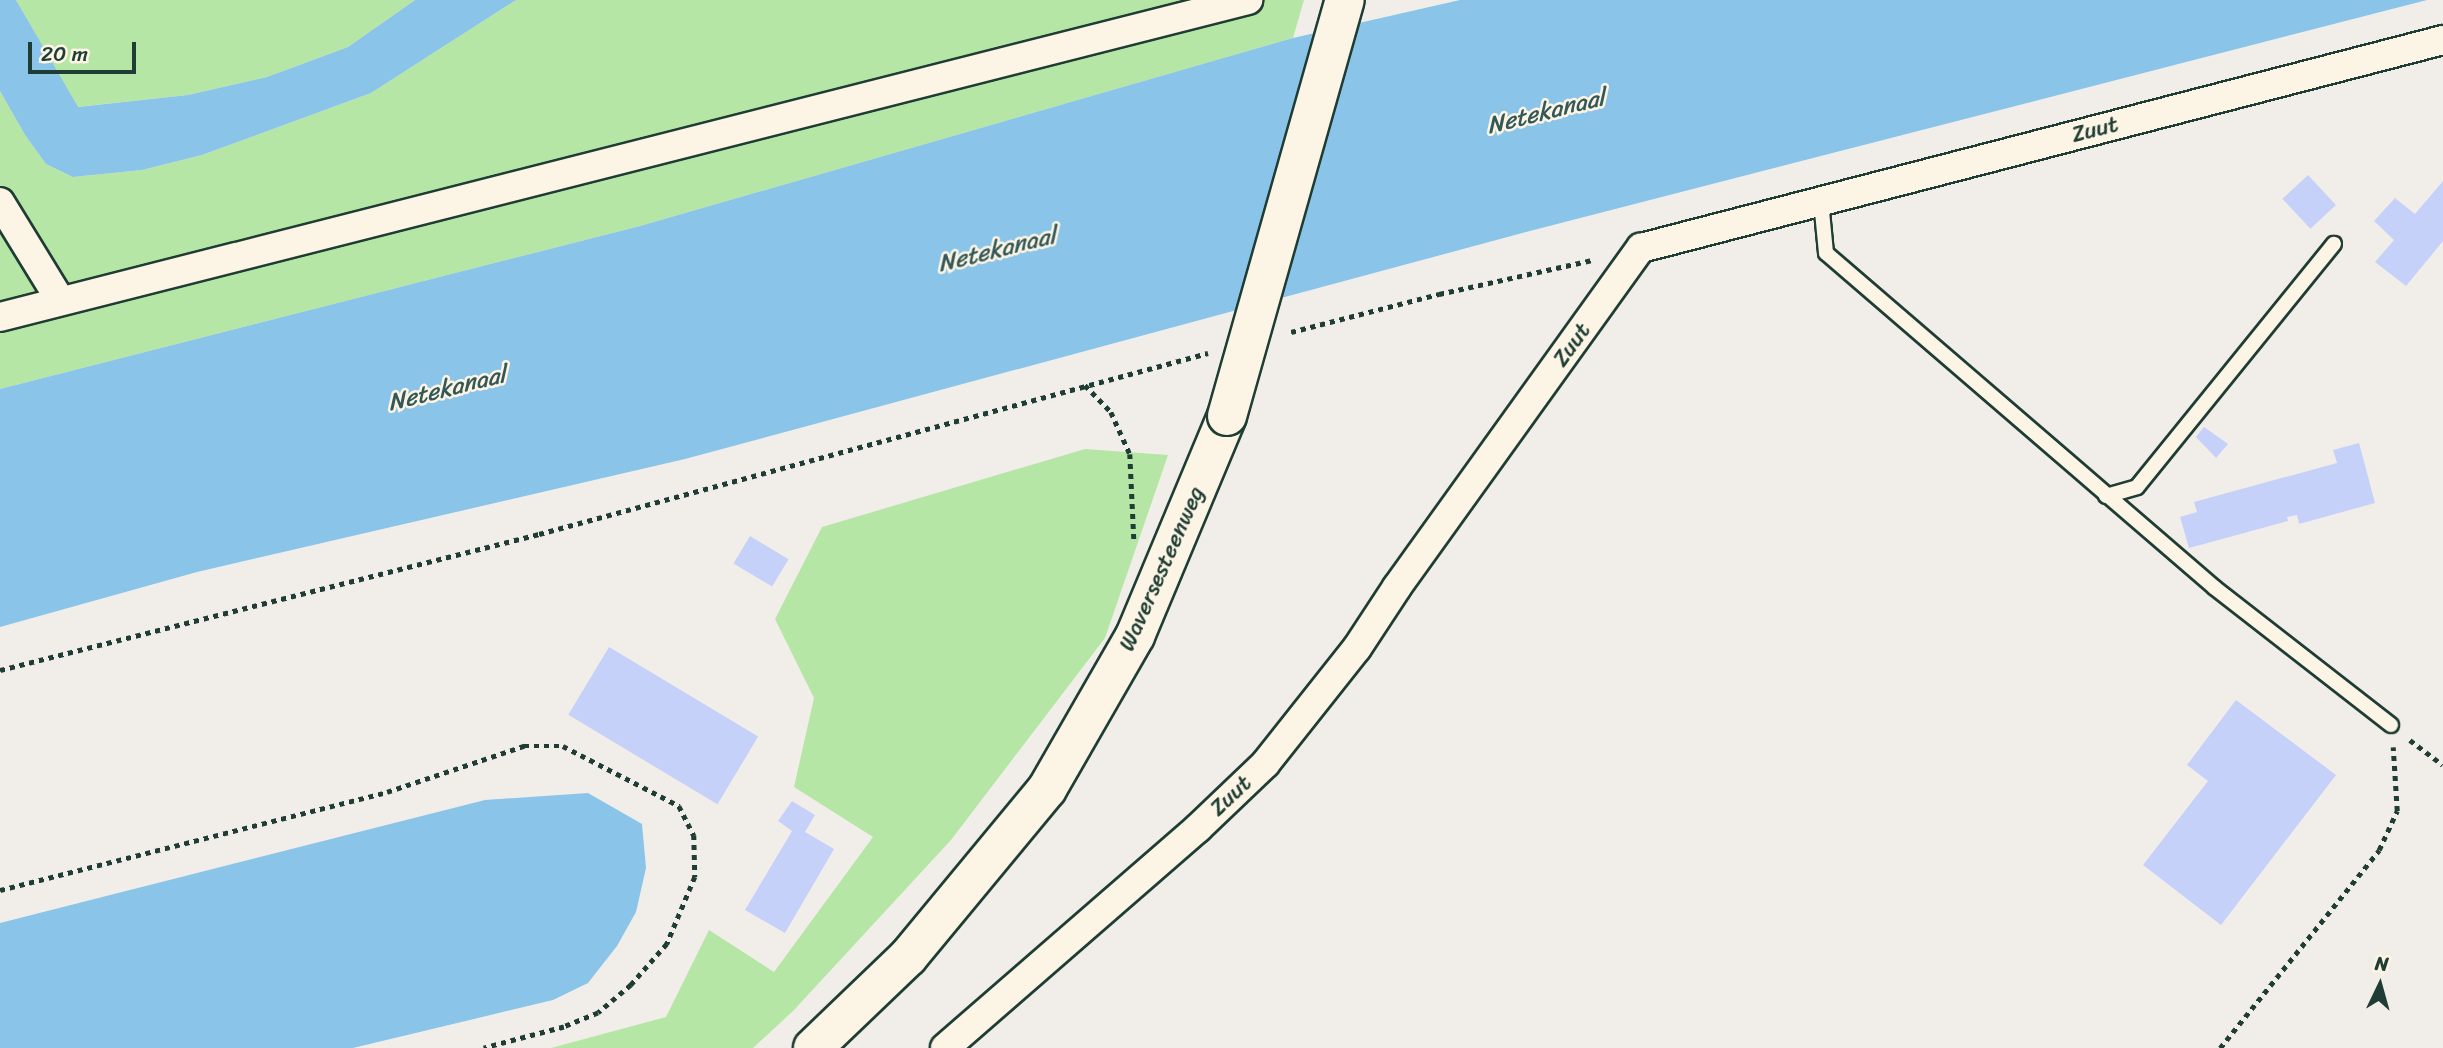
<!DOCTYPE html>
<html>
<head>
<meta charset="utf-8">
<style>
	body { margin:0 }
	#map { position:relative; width:2443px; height:1048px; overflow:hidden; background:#f1eee9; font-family:Sriracha,sans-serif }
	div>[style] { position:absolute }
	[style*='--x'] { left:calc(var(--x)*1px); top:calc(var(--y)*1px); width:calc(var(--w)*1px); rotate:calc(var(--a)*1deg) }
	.green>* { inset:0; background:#b6e6a5 }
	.water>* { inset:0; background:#8ac4e9 }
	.building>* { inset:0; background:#c5d1f8; transform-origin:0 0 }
	.path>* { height:4.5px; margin-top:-2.25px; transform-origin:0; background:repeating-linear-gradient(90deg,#1f3d34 0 5px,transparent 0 10px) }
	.roads { filter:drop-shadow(2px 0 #1f3d34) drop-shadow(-2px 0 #1f3d34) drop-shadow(0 2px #1f3d34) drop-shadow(0 -2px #1f3d34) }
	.lane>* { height:14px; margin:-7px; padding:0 7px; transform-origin:7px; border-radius:7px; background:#fcf5e5 }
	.street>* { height:28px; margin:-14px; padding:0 14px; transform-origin:14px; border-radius:14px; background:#fcf5e5 }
	.secondary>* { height:38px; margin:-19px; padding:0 19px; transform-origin:19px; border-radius:19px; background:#fcf5e5 }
	.bridges { filter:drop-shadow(2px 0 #1f3d34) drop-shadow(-2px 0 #1f3d34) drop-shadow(0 2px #1f3d34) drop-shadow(0 -2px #1f3d34) }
	.secondary-bridge>* { height:38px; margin:-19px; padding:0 19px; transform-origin:19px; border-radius:19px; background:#fcf5e5 }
	span { translate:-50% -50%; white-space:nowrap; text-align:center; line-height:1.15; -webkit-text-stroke:5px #fcf5e5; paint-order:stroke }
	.street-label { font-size:23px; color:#1f3d34 }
	.water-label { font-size:24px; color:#345858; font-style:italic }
	.north { position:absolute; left:2345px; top:950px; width:70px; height:70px; -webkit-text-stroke:5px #fcf5e5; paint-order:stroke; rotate:5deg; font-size:19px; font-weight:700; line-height:28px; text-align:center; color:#1f3d34 }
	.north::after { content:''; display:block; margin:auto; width:24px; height:32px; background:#1f3d34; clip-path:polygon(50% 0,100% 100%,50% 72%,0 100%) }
	.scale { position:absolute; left:28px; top:42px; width:108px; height:32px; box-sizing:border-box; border:4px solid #1f3d34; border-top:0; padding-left:9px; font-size:21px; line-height:24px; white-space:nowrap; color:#1f3d34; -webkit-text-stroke:5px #fcf5e5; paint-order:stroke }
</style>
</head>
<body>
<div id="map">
	<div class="green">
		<i style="clip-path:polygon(16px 0,415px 0,348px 47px,267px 77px,188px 95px,77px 107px)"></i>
		<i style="clip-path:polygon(516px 0,1304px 0,1293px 38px,640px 226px,0 389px,0 91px,25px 135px,46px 164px,73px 177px,142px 170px,202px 155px,371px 93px)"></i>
		<i style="clip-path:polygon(1085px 449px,1168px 455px,1105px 638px,951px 840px,794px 1010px,753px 1048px,551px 1048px,666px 1017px,709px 930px,774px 972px,873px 837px,794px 787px,814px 698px,775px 619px,822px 527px)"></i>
	</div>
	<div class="water">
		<i style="clip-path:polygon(0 0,16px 0,78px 107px,188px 95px,267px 77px,348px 47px,415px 0,516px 0,371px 93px,202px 155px,142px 170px,73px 177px,46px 164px,25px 135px,0 91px)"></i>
		<i style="clip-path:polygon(1460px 0,2427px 0,1526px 232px,685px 459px,197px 572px,0 627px,0 389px,640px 226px,1293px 38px)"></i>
		<i style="clip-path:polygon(588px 793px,642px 824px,646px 868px,636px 912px,617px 946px,588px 983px,553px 1000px,353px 1048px,0 1048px,0 923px,485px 800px)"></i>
	</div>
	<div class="building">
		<i style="left:2308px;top:175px;width:41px;height:35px;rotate:47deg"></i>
		<i style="clip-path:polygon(2443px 181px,2443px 241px,2406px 286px,2375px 262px,2394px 240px,2374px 221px,2395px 198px,2415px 214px)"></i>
		<i style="clip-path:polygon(2204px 427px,2228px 444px,2216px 458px,2196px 437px)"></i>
		<i style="clip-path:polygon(2359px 443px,2375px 503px,2299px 524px,2297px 515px,2287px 517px,2288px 521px,2189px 548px,2180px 517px,2197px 512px,2194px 502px,2337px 463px,2333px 450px)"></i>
		<i style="left:750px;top:536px;width:45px;height:32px;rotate:31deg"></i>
		<i style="left:609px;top:647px;width:174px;height:79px;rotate:31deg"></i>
		<i style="clip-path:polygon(2236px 700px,2336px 775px,2221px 925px,2143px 865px,2208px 781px,2187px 765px)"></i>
		<i style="clip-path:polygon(792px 801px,815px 815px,805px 832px,834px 849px,785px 933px,745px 910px,792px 831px,778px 821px)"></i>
	</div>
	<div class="path">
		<i style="--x:1291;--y:332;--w:153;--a:-14.4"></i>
		<i style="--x:1439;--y:294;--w:157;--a:-12.5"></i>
		<i style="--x:1085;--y:385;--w:37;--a:46"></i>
		<i style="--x:1111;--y:412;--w:46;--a:65.7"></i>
		<i style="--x:1130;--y:454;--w:86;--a:87.3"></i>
		<i style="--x:0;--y:670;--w:556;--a:-14.16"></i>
		<i style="--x:539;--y:534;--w:693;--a:-15.14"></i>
		<i style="--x:2410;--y:740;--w:41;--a:37.1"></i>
		<i style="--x:0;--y:890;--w:399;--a:-14.2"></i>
		<i style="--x:387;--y:792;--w:145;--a:-18.6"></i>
		<i style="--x:524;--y:746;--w:39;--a:0"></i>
		<i style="--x:563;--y:746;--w:131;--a:27.3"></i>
		<i style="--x:679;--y:806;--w:33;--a:63"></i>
		<i style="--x:694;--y:835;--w:42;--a:88.6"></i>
		<i style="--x:695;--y:877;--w:73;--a:112.7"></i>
		<i style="--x:667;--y:944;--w:55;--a:131.3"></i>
		<i style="--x:631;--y:985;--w:43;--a:139.7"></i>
		<i style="--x:598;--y:1013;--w:37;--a:158"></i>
		<i style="--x:564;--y:1027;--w:83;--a:165.3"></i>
		<i style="--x:2220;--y:1048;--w:254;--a:-51.2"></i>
		<i style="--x:2379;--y:850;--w:43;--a:-65.2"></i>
		<i style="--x:2397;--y:811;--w:64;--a:-93.6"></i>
	</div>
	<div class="roads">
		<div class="lane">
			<i style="--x:1821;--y:201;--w:52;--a:84.5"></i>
			<i style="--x:1826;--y:253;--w:513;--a:40.73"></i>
			<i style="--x:2215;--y:588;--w:223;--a:37.9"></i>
			<i style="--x:2106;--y:496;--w:32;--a:-16"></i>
			<i style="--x:2137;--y:487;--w:313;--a:-51"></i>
		</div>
		<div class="street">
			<i style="--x:0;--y:202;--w:115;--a:58.5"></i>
			<i style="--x:0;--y:317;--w:1288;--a:-14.25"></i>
			<i style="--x:945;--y:1048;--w:335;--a:-41"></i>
			<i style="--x:1198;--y:828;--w:93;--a:-43.7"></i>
			<i style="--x:1265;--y:764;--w:148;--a:-51.6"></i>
			<i style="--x:1357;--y:648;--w:73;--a:-56.7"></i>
			<i style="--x:1397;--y:587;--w:418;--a:-54.3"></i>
			<i style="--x:1641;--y:248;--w:829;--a:-14.54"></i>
		</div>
		<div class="secondary">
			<i style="--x:813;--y:1048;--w:132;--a:-43.8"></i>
			<i style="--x:908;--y:957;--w:218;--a:-50.4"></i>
			<i style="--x:1047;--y:789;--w:177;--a:-60.1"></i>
			<i style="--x:1135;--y:636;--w:238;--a:-67.3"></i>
		</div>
	</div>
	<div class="bridges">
		<div class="secondary-bridge">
			<i style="--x:1227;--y:416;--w:432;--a:-74.2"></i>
		</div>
	</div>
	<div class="street-label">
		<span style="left:2095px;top:130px;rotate:-14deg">Zuut</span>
		<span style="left:1572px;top:345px;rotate:-54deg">Zuut</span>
		<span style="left:1162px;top:569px;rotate:-66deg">Waversesteenweg</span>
		<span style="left:1231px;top:796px;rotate:-43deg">Zuut</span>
	</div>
	<div class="water-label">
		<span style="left:1546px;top:112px;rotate:-14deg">Netekanaal</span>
		<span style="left:997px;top:250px;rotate:-14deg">Netekanaal</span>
		<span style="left:447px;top:389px;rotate:-14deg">Netekanaal</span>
	</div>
	<div class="north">N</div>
	<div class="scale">20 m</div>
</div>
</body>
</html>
